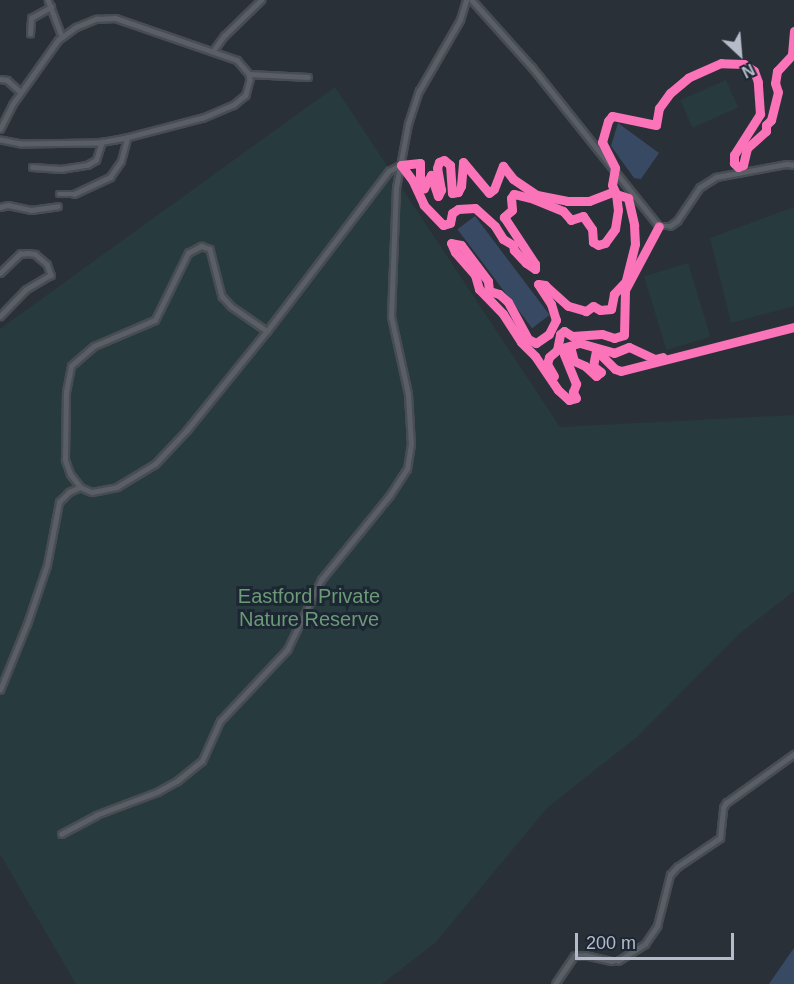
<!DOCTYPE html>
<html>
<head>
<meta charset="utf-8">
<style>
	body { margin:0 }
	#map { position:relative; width:794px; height:984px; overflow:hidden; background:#2a3038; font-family:Arial,sans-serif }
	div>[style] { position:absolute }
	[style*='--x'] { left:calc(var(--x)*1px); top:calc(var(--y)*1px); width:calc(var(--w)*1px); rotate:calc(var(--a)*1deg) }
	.green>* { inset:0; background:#273a3e; transform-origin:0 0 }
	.water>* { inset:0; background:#384963; transform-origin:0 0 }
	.roads { filter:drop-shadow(2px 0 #484c53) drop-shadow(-2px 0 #484c53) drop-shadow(0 2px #484c53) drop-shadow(0 -2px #484c53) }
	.minor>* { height:4.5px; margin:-2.25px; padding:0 2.25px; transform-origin:2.25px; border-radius:2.25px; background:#5a5e66 }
	.cycleway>* { height:9px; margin:-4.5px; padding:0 4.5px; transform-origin:4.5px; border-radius:4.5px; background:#fb73b8 }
	span { translate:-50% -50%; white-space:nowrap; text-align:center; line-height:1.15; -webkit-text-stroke:6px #1d2633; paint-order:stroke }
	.park-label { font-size:20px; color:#6b9a76 }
	.north { position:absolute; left:710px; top:24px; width:60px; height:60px; -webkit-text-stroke:4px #1d2633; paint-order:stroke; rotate:154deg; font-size:16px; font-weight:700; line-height:24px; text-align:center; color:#b4bcc9 }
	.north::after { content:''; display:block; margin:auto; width:21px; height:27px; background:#b4bcc9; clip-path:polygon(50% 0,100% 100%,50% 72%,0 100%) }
	.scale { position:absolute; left:575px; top:933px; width:159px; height:27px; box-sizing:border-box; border:3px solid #b4bcc9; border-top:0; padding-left:8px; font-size:18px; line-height:21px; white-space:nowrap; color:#b4bcc9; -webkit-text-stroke:4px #1d2633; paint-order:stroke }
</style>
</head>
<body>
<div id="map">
	<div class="green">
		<i style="left:726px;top:80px;width:30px;height:50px;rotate:66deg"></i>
		<i style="clip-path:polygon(335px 87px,560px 427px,794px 415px,794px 591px,739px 634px,637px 737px,547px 808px,435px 943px,382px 984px,76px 984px,0 854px,0 329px)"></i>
		<i style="clip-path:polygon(794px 207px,794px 306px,731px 323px,710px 238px)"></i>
		<i style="left:688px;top:263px;width:77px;height:46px;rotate:73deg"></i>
	</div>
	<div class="water">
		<i style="clip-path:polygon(618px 123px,659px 153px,641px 179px,634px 178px,611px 146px)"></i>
		<i style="left:475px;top:216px;width:124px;height:22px;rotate:53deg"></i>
		<i style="clip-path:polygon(794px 948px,794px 984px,769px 984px,789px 955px)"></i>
	</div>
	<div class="roads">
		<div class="minor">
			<i style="--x:48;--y:0;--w:39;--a:69"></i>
			<i style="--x:472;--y:0;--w:90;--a:48.2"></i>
			<i style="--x:532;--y:67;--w:203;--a:51.4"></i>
			<i style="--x:659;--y:226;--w:11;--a:0"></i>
			<i style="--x:670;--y:226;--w:9;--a:-36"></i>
			<i style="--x:677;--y:221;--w:40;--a:-56"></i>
			<i style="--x:699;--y:188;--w:20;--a:-33"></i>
			<i style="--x:716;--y:177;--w:72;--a:-10.4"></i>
			<i style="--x:787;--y:164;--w:7;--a:8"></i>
			<i style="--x:30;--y:34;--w:16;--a:-86"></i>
			<i style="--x:31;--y:18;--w:23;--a:-29"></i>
			<i style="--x:213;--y:51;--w:19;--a:-54"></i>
			<i style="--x:224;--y:36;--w:52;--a:-44.2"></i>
			<i style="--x:249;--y:74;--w:59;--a:2.9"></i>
			<i style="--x:0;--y:79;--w:7;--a:8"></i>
			<i style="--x:7;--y:80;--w:18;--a:41"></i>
			<i style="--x:0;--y:129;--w:27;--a:-63"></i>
			<i style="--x:12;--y:105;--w:80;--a:-54.7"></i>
			<i style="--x:58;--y:40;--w:22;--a:-36"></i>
			<i style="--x:76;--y:27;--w:22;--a:-22"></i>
			<i style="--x:96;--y:19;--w:19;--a:-3"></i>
			<i style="--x:115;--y:18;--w:129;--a:19"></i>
			<i style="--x:237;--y:60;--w:18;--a:49"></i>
			<i style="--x:249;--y:74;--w:6;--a:81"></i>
			<i style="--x:250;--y:80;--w:16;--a:105"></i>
			<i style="--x:246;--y:95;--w:16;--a:140"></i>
			<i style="--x:234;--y:105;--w:34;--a:157"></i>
			<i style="--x:203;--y:118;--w:79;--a:165.3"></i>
			<i style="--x:127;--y:138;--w:29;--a:170"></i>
			<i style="--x:98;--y:143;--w:77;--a:179.3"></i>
			<i style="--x:21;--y:144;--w:21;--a:-169"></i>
			<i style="--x:32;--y:167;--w:29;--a:4"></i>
			<i style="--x:61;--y:169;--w:26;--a:-9"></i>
			<i style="--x:87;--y:165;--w:10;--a:-29"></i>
			<i style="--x:96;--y:160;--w:19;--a:-72"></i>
			<i style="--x:59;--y:194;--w:15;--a:0"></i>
			<i style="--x:74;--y:194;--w:40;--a:-25"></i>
			<i style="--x:110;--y:177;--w:19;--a:-55"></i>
			<i style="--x:121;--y:161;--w:24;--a:-75"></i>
			<i style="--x:0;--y:207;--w:8;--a:-14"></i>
			<i style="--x:8;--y:205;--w:24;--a:12"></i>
			<i style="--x:31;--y:210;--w:27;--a:-8"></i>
			<i style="--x:0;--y:273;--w:28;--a:-44"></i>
			<i style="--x:20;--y:254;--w:8;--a:-7"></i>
			<i style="--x:28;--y:253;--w:7;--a:8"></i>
			<i style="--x:35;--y:254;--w:16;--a:40"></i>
			<i style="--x:47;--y:264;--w:12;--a:70"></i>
			<i style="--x:51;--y:275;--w:29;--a:149"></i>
			<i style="--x:26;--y:290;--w:37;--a:134"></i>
			<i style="--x:80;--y:487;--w:16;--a:-128"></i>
			<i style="--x:70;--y:474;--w:15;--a:-110"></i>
			<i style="--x:65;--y:460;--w:68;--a:-89.2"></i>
			<i style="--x:66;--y:392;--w:26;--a:-79"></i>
			<i style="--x:71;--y:366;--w:30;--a:-41"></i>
			<i style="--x:94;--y:346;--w:66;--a:-23.1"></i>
			<i style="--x:155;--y:320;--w:75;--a:-63.8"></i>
			<i style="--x:188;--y:253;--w:15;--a:-28"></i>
			<i style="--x:201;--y:246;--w:9;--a:18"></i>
			<i style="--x:210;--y:249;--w:49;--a:75.7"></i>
			<i style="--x:222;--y:296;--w:13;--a:48"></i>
			<i style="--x:231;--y:306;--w:44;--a:34.8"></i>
			<i style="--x:0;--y:690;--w:71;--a:-67.8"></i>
			<i style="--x:27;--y:624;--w:62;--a:-71.3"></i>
			<i style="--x:47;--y:565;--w:64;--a:-79.2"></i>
			<i style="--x:59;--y:502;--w:14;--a:-45"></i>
			<i style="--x:69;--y:492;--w:12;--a:-24"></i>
			<i style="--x:80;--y:487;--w:13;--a:23"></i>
			<i style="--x:92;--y:492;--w:25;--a:-11"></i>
			<i style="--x:117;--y:487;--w:44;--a:-31.2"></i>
			<i style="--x:155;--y:464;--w:47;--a:-46.7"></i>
			<i style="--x:187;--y:430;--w:127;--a:-51.1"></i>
			<i style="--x:267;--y:331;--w:201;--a:-52.7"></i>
			<i style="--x:389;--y:171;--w:13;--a:-27"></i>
			<i style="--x:61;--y:834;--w:40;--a:-28"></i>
			<i style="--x:96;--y:815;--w:65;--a:-20.7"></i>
			<i style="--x:157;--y:792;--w:23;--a:-29"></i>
			<i style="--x:177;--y:781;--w:32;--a:-39"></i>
			<i style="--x:202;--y:761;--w:44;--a:-65.8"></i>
			<i style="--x:220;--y:721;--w:98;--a:-46.7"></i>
			<i style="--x:287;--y:650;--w:78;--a:-64.1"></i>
			<i style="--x:321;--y:580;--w:109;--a:-50.9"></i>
			<i style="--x:390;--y:495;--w:31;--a:-57"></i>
			<i style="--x:407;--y:469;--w:24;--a:-81"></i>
			<i style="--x:411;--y:445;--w:51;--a:-93.4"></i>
			<i style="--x:408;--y:394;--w:79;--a:-102.4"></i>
			<i style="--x:391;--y:317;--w:129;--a:-87.8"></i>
			<i style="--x:396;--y:188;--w:65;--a:-79.4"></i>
			<i style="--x:408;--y:124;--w:35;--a:-72"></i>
			<i style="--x:419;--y:91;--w:82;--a:-60"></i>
			<i style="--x:460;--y:20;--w:21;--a:-73"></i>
			<i style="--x:555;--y:984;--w:34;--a:-56"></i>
			<i style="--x:574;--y:956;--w:11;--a:-5"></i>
			<i style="--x:585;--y:955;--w:27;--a:13"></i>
			<i style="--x:611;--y:961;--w:7;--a:0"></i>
			<i style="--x:618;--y:961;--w:32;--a:-32"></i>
			<i style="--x:645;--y:944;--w:22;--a:-56"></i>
			<i style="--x:657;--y:926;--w:53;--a:-75.7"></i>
			<i style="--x:670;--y:875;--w:11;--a:-49"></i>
			<i style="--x:677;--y:867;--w:52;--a:-34"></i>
			<i style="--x:720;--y:838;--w:30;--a:-84"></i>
			<i style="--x:723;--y:808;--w:6;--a:-59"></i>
			<i style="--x:726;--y:803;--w:84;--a:-35.8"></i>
		</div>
	</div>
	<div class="cycleway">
		<i style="--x:794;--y:31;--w:24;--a:95"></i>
		<i style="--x:792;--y:55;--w:22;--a:133"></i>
		<i style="--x:777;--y:71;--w:12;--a:99"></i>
		<i style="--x:775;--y:83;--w:9;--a:72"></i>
		<i style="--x:778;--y:92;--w:29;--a:104"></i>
		<i style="--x:771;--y:120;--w:7;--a:135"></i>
		<i style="--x:766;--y:125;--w:6;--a:90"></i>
		<i style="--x:766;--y:131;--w:25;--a:138"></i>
		<i style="--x:747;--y:148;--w:17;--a:103"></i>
		<i style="--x:743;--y:165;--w:5;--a:158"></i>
		<i style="--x:738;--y:167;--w:6;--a:-135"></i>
		<i style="--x:734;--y:163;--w:8;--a:-90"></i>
		<i style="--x:734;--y:155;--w:49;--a:-57.6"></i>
		<i style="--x:760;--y:114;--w:32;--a:-94"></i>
		<i style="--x:758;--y:82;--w:12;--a:-110"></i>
		<i style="--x:754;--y:71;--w:12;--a:-145"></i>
		<i style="--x:744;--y:64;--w:23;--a:-178"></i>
		<i style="--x:721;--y:63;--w:36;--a:156"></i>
		<i style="--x:688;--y:78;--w:23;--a:140"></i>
		<i style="--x:670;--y:93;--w:19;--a:126"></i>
		<i style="--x:659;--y:108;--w:17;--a:100"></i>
		<i style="--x:656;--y:125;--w:45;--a:-168.4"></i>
		<i style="--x:612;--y:116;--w:6;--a:129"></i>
		<i style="--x:608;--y:121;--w:22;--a:106"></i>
		<i style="--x:602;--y:142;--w:29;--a:63"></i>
		<i style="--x:615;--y:168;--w:17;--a:100"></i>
		<i style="--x:612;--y:185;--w:10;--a:66"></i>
		<i style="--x:616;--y:194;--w:16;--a:83"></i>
		<i style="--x:618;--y:210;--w:19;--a:99"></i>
		<i style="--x:615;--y:229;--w:17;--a:126"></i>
		<i style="--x:605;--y:243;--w:7;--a:164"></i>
		<i style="--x:598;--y:245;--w:6;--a:-149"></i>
		<i style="--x:593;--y:242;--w:13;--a:-94"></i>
		<i style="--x:592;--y:229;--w:16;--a:-125"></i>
		<i style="--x:583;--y:216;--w:13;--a:162"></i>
		<i style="--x:571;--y:220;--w:12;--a:-132"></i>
		<i style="--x:563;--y:211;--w:31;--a:-158"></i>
		<i style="--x:534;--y:199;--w:21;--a:-166"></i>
		<i style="--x:514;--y:194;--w:5;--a:127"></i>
		<i style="--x:511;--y:198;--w:12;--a:85"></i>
		<i style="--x:512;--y:210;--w:11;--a:139"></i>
		<i style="--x:504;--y:217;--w:56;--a:56.6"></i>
		<i style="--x:535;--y:264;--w:5;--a:90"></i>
		<i style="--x:535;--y:269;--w:11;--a:-146"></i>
		<i style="--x:526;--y:263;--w:18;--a:-133"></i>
		<i style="--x:514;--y:250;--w:5;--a:-101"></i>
		<i style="--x:513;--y:245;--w:12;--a:-149"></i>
		<i style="--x:503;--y:239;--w:15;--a:-122"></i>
		<i style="--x:495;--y:226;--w:27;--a:-138"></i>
		<i style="--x:475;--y:208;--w:17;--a:177"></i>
		<i style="--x:458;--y:209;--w:7;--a:146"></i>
		<i style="--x:452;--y:213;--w:10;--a:101"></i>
		<i style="--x:450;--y:223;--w:7;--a:164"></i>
		<i style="--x:443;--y:225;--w:28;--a:-134"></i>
		<i style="--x:424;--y:205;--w:26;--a:-115"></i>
		<i style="--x:413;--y:181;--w:20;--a:-127"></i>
		<i style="--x:401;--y:165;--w:19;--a:-6"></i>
		<i style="--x:420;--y:163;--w:13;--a:90"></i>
		<i style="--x:420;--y:176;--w:13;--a:72"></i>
		<i style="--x:424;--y:188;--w:15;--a:-62"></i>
		<i style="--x:431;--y:175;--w:22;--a:72"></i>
		<i style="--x:438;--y:196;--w:7;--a:-63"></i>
		<i style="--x:441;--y:190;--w:22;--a:-100"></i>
		<i style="--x:437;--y:168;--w:6;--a:-72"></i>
		<i style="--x:439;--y:162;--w:5;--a:-22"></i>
		<i style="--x:444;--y:160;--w:8;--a:40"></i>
		<i style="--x:450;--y:165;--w:28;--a:86"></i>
		<i style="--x:452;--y:193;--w:6;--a:-9"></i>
		<i style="--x:458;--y:192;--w:7;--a:-63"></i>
		<i style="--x:461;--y:186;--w:24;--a:-85"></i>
		<i style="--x:463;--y:162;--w:40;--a:50"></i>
		<i style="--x:489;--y:193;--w:6;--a:-39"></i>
		<i style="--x:494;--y:189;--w:25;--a:-69"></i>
		<i style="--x:503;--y:166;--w:16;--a:52"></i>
		<i style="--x:513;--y:179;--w:29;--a:34"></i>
		<i style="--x:537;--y:195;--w:31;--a:11"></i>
		<i style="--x:567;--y:201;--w:22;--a:0"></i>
		<i style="--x:589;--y:201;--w:25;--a:-21"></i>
		<i style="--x:612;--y:192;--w:4;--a:27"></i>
		<i style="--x:616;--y:194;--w:13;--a:18"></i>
		<i style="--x:628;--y:198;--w:28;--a:77"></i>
		<i style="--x:634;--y:225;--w:19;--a:87"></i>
		<i style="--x:635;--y:244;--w:38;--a:104"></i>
		<i style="--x:626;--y:281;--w:18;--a:133"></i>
		<i style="--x:614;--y:294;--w:15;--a:101"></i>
		<i style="--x:611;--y:309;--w:11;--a:175"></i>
		<i style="--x:600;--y:310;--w:8;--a:-150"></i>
		<i style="--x:593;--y:306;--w:9;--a:144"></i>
		<i style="--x:586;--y:311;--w:19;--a:-164"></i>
		<i style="--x:568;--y:306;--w:31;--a:-138"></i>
		<i style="--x:545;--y:285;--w:7;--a:-172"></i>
		<i style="--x:538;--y:284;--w:24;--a:57"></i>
		<i style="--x:551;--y:304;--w:17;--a:73"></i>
		<i style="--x:556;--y:320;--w:16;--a:117"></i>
		<i style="--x:549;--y:334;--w:16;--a:145"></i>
		<i style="--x:536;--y:343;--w:9;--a:-153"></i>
		<i style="--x:528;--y:339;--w:42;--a:-118.4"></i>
		<i style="--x:508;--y:302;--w:12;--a:-138"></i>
		<i style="--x:499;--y:294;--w:10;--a:-163"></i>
		<i style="--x:489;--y:291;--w:10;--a:-96"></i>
		<i style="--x:488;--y:281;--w:45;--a:-126.9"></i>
		<i style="--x:461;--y:245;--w:10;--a:-169"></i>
		<i style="--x:451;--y:243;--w:10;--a:66"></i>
		<i style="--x:455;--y:252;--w:30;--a:49"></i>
		<i style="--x:475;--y:275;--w:15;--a:74"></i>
		<i style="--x:479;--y:289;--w:35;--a:46"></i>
		<i style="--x:503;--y:314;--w:33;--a:57"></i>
		<i style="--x:521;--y:342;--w:20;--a:45"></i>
		<i style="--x:535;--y:356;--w:41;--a:55.9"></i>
		<i style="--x:558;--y:390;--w:15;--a:42"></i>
		<i style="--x:569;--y:400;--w:7;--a:-16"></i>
		<i style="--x:576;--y:398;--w:7;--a:-117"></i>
		<i style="--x:573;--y:392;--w:9;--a:-69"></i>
		<i style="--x:576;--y:384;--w:32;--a:-112"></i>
		<i style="--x:564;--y:354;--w:6;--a:-81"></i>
		<i style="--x:565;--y:348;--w:6;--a:18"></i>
		<i style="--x:571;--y:350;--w:11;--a:75"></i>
		<i style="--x:574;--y:361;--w:12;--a:24"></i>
		<i style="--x:585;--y:366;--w:15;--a:42"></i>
		<i style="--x:596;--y:376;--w:6;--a:-39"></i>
		<i style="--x:601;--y:372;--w:10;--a:-143"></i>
		<i style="--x:593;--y:366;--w:16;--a:-79"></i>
		<i style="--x:596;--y:350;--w:27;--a:45"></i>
		<i style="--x:615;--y:369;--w:6;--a:18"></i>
		<i style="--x:621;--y:371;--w:179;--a:-14.3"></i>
		<i style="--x:562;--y:348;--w:19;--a:-16"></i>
		<i style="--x:580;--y:343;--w:35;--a:16"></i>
		<i style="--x:614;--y:353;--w:16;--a:-22"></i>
		<i style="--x:629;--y:347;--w:29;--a:25"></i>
		<i style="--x:655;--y:359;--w:8;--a:-14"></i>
		<i style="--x:554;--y:376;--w:14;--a:-120"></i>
		<i style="--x:547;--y:364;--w:7;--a:-74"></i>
		<i style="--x:549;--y:357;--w:11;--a:-41"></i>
		<i style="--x:557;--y:350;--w:16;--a:-79"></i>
		<i style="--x:560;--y:334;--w:5;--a:-37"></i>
		<i style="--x:564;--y:331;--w:9;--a:32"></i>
		<i style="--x:572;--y:336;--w:30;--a:-4"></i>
		<i style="--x:602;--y:334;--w:13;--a:18"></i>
		<i style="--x:614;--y:338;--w:10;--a:-17"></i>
		<i style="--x:624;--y:335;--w:45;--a:-88.7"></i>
		<i style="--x:625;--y:290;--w:72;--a:-62"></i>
	</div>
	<div class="park-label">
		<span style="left:309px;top:608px">Eastford Private<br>Nature Reserve</span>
	</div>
	<div class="north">N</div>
	<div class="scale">200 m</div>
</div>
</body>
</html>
